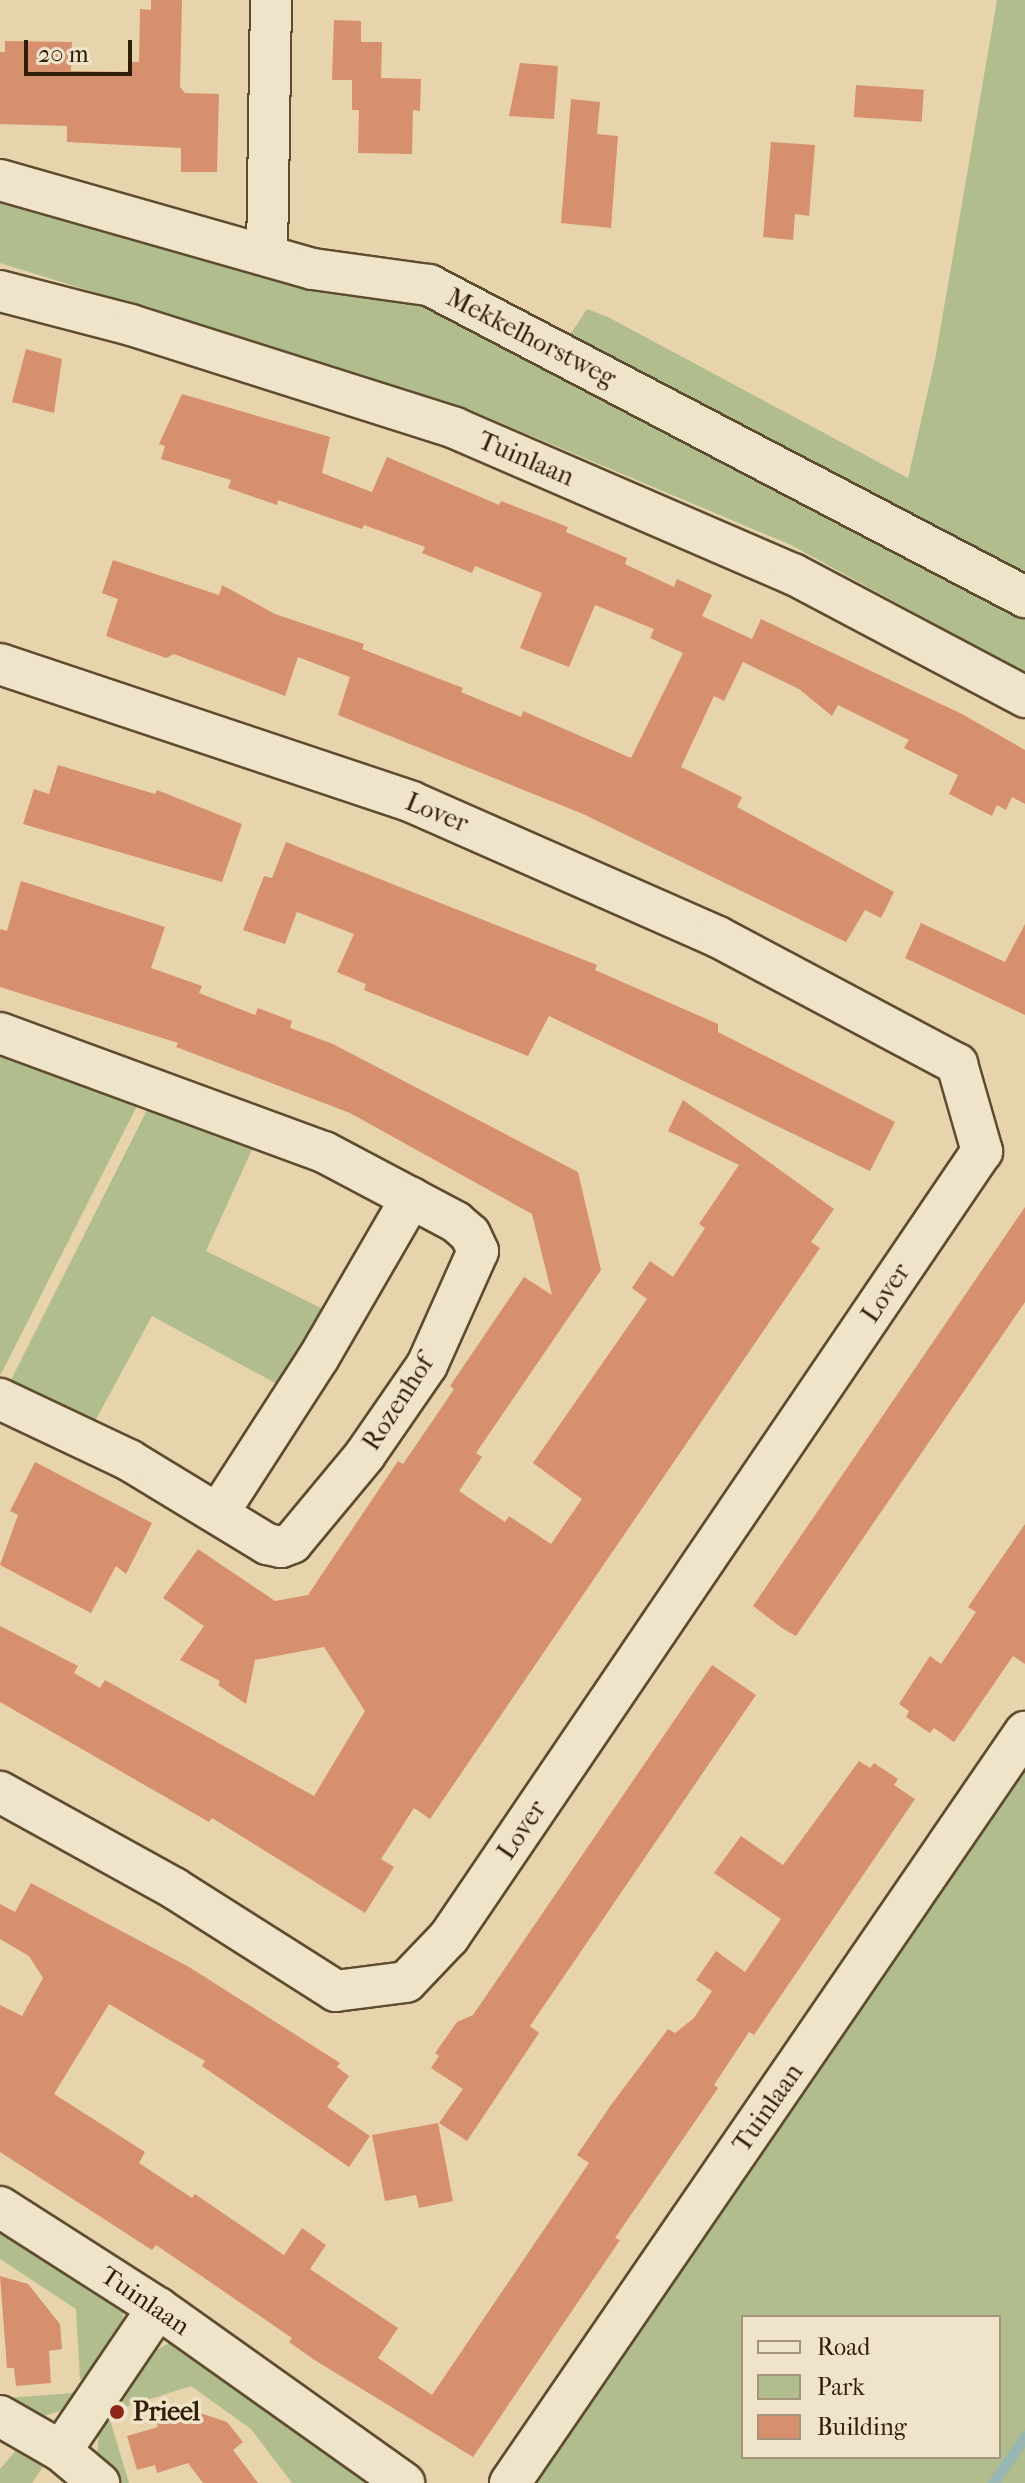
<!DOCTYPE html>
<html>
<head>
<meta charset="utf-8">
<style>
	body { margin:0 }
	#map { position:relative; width:1025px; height:2483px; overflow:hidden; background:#e7d4ac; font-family:"IM FELL French Canon",serif }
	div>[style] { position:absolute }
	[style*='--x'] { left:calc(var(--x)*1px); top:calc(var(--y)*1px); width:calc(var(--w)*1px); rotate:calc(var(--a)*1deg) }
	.green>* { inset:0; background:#b2bd8d }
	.stream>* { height:11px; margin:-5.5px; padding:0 5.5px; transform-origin:5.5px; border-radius:5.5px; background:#99b7b2 }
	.building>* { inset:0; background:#d7906d; transform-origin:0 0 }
	.roads { filter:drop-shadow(2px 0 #5e4c30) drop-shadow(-2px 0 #5e4c30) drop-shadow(0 2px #5e4c30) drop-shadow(0 -2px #5e4c30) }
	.street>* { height:40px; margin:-20px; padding:0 20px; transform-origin:20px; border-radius:20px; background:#efe3c9 }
	.dots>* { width:22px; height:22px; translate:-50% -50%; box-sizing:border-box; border:4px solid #efe3c9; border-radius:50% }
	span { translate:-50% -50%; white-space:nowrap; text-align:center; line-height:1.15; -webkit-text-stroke:7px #efe3c9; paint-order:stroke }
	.street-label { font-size:26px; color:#311e06 }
	.poi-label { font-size:26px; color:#311e06; font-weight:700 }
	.left { translate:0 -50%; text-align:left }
	.legend { position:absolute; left:741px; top:2315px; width:260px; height:144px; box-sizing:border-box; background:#efe3c9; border:2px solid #a3947b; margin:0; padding:10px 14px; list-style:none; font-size:24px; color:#311e06 }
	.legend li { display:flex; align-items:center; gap:16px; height:40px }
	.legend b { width:40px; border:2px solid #a3947b }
	.scale { position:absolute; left:24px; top:40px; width:108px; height:36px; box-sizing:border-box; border:4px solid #311e06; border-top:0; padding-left:10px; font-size:24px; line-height:28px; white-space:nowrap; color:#311e06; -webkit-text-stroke:6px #efe3c9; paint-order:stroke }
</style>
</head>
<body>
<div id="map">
	<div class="green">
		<i style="clip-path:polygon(997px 0,1025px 0,1025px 588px,564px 344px,587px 309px,608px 317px,908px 478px,935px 360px)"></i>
		<i style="clip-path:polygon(0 195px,457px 305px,1025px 608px,1025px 673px,791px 545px,477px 413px,179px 319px,97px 305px,100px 294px,0 263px)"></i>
		<i style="clip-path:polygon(0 1049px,142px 1096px,0 1376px)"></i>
		<i style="clip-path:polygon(152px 1100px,255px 1143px,206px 1251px,327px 1311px,286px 1389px,152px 1316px,94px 1423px,8px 1386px)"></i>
		<i style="clip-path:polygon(evenodd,1025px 1763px,1025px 2483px,532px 2483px,1025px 1763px,743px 2317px,999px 2317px,999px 2457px,743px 2457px,743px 2317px)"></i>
		<i style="clip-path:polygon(0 2226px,125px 2307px,120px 2331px,86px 2378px,80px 2379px,76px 2309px,0 2259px)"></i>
		<i style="clip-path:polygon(176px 2339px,378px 2483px,292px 2483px,251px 2429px,191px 2386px,119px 2409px,117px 2404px,151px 2353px)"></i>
		<i style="clip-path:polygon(73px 2393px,72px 2402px,61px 2411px,40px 2417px,6px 2398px)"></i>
		<i style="clip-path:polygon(108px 2419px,111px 2423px,129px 2483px,116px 2483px,97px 2457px,99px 2428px)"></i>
		<i style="clip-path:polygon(18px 2448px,44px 2465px,32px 2483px,0 2483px,0 2469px)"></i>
	</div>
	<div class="stream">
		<i style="--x:993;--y:2483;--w:57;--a:-55.8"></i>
	</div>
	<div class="building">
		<i style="clip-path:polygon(151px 0,182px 0,180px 87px,185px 93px,219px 94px,217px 172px,181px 172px,181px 148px,67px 142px,67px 126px,0 124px,0 52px,5px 52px,5px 41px,72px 42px,71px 71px,131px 72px,131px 62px,139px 62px,140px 9px,151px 10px)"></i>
		<i style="clip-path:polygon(334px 20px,361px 21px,361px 42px,382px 42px,381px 78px,421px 79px,420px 111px,413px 110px,412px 154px,358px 153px,359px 110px,352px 110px,352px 80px,332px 80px)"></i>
		<i style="clip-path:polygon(520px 63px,558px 66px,554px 119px,509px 116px)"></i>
		<i style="left:856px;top:85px;width:68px;height:32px;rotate:4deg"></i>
		<i style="clip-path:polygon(571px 99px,600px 102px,597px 134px,618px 136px,611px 228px,561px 223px)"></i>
		<i style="clip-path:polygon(771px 142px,815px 145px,809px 216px,795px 214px,793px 240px,763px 237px)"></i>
		<i style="clip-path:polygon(26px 349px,62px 359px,54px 413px,12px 402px)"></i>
		<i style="clip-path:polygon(182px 394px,330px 437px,322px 473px,372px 492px,387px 457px,499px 505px,501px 501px,568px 527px,566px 532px,627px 558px,625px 564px,674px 587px,677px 579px,712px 595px,702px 616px,752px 639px,761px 619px,962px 714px,1025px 750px,1025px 804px,1012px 797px,1006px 810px,997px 805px,992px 816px,949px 794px,958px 775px,904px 748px,909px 740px,838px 705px,832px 716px,799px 689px,743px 662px,724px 701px,714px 696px,681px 767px,742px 797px,737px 807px,894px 892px,881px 918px,865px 910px,846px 942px,583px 814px,338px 715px,350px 677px,298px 657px,285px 696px,174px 654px,166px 658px,106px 636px,118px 599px,102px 593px,113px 560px,219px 595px,222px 585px,275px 614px,364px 644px,362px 649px,463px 688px,461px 692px,521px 717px,523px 711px,631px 758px,683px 653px,650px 638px,654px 629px,595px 605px,569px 667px,520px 648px,542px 593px,475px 566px,472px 573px,422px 553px,425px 547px,364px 525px,362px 529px,278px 500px,277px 505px,228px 488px,231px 480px,161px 459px,165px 446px,159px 444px)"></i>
		<i style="clip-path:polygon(58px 765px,155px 794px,157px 790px,242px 824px,222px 882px,23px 824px,34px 789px,49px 794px)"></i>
		<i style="clip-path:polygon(286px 842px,597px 965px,595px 970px,718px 1024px,718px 1032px,895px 1122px,870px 1171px,549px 1016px,528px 1056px,364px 990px,366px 984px,337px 972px,354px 934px,297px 912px,285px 944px,243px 930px,264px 876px,272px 878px)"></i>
		<i style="clip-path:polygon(21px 881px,165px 927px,151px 968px,202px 986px,199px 993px,255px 1015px,258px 1008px,292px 1021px,290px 1028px,333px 1044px,578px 1172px,601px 1270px,476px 1453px,482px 1457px,459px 1491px,505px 1522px,509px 1516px,551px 1544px,582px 1499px,533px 1463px,647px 1299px,632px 1288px,650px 1261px,673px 1277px,705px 1228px,699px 1224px,739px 1165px,668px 1131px,683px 1100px,834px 1209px,811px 1242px,820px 1248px,430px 1819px,414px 1808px,381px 1859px,394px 1867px,365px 1913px,212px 1818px,209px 1822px,0 1702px,0 1626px,78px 1666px,74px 1673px,100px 1688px,105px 1680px,314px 1796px,365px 1711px,324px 1647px,255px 1660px,246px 1704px,218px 1685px,220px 1681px,180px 1660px,204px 1626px,163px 1598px,198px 1549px,275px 1601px,308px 1595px,398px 1461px,403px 1464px,427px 1429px,454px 1389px,450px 1386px,524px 1277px,552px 1295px,532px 1214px,350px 1113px,176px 1047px,178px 1043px,0 987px,0 929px,7px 931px)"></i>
		<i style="clip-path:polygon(921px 923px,1005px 962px,1025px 924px,1025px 1015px,905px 958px)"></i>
		<i style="clip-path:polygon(1025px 1207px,1025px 1302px,796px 1636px,782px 1628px,753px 1606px)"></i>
		<i style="clip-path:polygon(35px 1462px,152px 1523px,126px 1574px,116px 1566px,91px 1613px,0 1565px,18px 1515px,10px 1511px)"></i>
		<i style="clip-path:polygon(1025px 1524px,1025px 1664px,1013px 1656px,954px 1742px,934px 1728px,930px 1733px,906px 1717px,909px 1711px,899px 1704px,930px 1656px,941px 1664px,976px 1612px,968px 1607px)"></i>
		<i style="clip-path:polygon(712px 1665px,756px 1695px,530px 2026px,539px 2033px,467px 2141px,439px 2123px,463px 2089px,431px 2068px,439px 2056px,435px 2053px,457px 2022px,473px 2015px)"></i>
		<i style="clip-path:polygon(859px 1761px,870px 1768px,874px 1763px,898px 1779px,894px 1785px,915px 1799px,754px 2035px,749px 2032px,714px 2085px,718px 2088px,615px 2238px,620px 2240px,473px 2457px,313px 2359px,289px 2342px,292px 2338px,156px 2245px,152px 2250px,0 2152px,0 2005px,22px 2016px,43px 1978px,29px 1956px,0 1939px,0 1904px,15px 1912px,31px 1883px,189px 1967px,340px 2063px,337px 2067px,349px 2076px,327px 2107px,370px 2136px,349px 2167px,202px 2066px,205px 2061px,109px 2004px,54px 2094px,145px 2152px,139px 2163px,192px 2198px,195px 2194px,284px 2255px,302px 2228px,326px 2245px,310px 2269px,398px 2328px,378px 2358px,432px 2395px,589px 2163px,577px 2155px,611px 2105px,668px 2029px,675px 2033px,694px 2018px,712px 1991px,696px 1980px,716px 1951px,745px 1972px,781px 1919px,714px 1873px,741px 1836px,783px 1865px)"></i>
		<i style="clip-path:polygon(438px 2123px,453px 2201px,419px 2208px,416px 2195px,385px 2201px,372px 2135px)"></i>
		<i style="clip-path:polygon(0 2276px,28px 2284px,60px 2324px,62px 2349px,49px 2351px,51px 2383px,16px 2386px,14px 2368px,7px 2368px)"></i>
		<i style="clip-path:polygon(179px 2406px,227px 2422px,243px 2442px,233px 2450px,258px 2483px,203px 2483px,188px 2463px,157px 2473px,155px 2465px,137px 2470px,127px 2436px,158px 2427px,154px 2414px)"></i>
	</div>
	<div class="roads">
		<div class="street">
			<i style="--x:0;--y:180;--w:325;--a:15.9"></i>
			<i style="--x:313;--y:269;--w:117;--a:7.9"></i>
			<i style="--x:429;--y:285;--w:673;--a:27.63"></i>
			<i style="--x:267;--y:255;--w:255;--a:-89.1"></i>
			<i style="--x:0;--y:291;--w:135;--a:14.5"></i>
			<i style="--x:131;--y:325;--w:340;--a:17.6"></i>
			<i style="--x:455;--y:428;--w:368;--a:23.4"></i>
			<i style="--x:793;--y:574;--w:263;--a:27.9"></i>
			<i style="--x:0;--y:664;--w:434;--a:18.5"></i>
			<i style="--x:412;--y:802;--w:334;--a:23.8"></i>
			<i style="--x:718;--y:937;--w:271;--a:28"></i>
			<i style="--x:957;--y:1064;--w:91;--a:74"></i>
			<i style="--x:982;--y:1151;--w:950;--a:124.14"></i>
			<i style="--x:449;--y:1937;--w:62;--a:133.7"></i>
			<i style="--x:406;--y:1982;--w:71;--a:172.7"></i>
			<i style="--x:336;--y:1991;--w:192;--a:-147.6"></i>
			<i style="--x:174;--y:1888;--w:199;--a:-151.1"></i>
			<i style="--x:0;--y:1033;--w:345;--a:20.2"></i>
			<i style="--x:324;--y:1152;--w:149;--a:27.9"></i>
			<i style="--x:456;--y:1222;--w:18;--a:41"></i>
			<i style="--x:470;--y:1234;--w:19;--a:65"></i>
			<i style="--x:478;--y:1251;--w:125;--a:114.1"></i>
			<i style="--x:427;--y:1365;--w:109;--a:124.6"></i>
			<i style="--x:365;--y:1455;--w:114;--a:129.7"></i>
			<i style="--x:292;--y:1543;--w:12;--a:160"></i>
			<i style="--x:281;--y:1547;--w:14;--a:-168"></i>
			<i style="--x:267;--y:1544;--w:162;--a:-148.7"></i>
			<i style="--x:129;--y:1460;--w:143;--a:-154.7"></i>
			<i style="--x:219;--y:1512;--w:184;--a:-57.2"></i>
			<i style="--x:319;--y:1357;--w:184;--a:-59.9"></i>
			<i style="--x:0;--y:2207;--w:188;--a:32.6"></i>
			<i style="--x:158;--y:2308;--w:302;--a:35.4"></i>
			<i style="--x:0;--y:2416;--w:70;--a:29.8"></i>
			<i style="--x:61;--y:2451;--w:50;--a:40.1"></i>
			<i style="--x:61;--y:2451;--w:173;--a:-55.9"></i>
			<i style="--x:510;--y:2483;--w:911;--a:-55.56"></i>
		</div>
	</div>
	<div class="dots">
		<i style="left:117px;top:2412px;background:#8f2418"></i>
	</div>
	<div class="street-label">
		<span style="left:531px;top:338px;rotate:27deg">Mekkelhorstweg</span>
		<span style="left:526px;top:459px;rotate:23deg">Tuinlaan</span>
		<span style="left:437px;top:813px;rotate:22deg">Lover</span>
		<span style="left:886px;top:1293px;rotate:-56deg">Lover</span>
		<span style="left:398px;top:1403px;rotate:-57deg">Rozenhof</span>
		<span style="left:522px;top:1830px;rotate:-56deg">Lover</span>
		<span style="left:768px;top:2108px;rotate:-55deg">Tuinlaan</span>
		<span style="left:145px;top:2301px;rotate:34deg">Tuinlaan</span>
	</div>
	<div class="poi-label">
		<span class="left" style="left:133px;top:2412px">Prieel</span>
	</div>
	<ul class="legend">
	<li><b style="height:10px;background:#efe3c9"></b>Road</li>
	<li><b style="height:22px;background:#b2bd8d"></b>Park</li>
	<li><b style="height:22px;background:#d7906d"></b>Building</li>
	</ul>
	<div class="scale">20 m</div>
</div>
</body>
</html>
